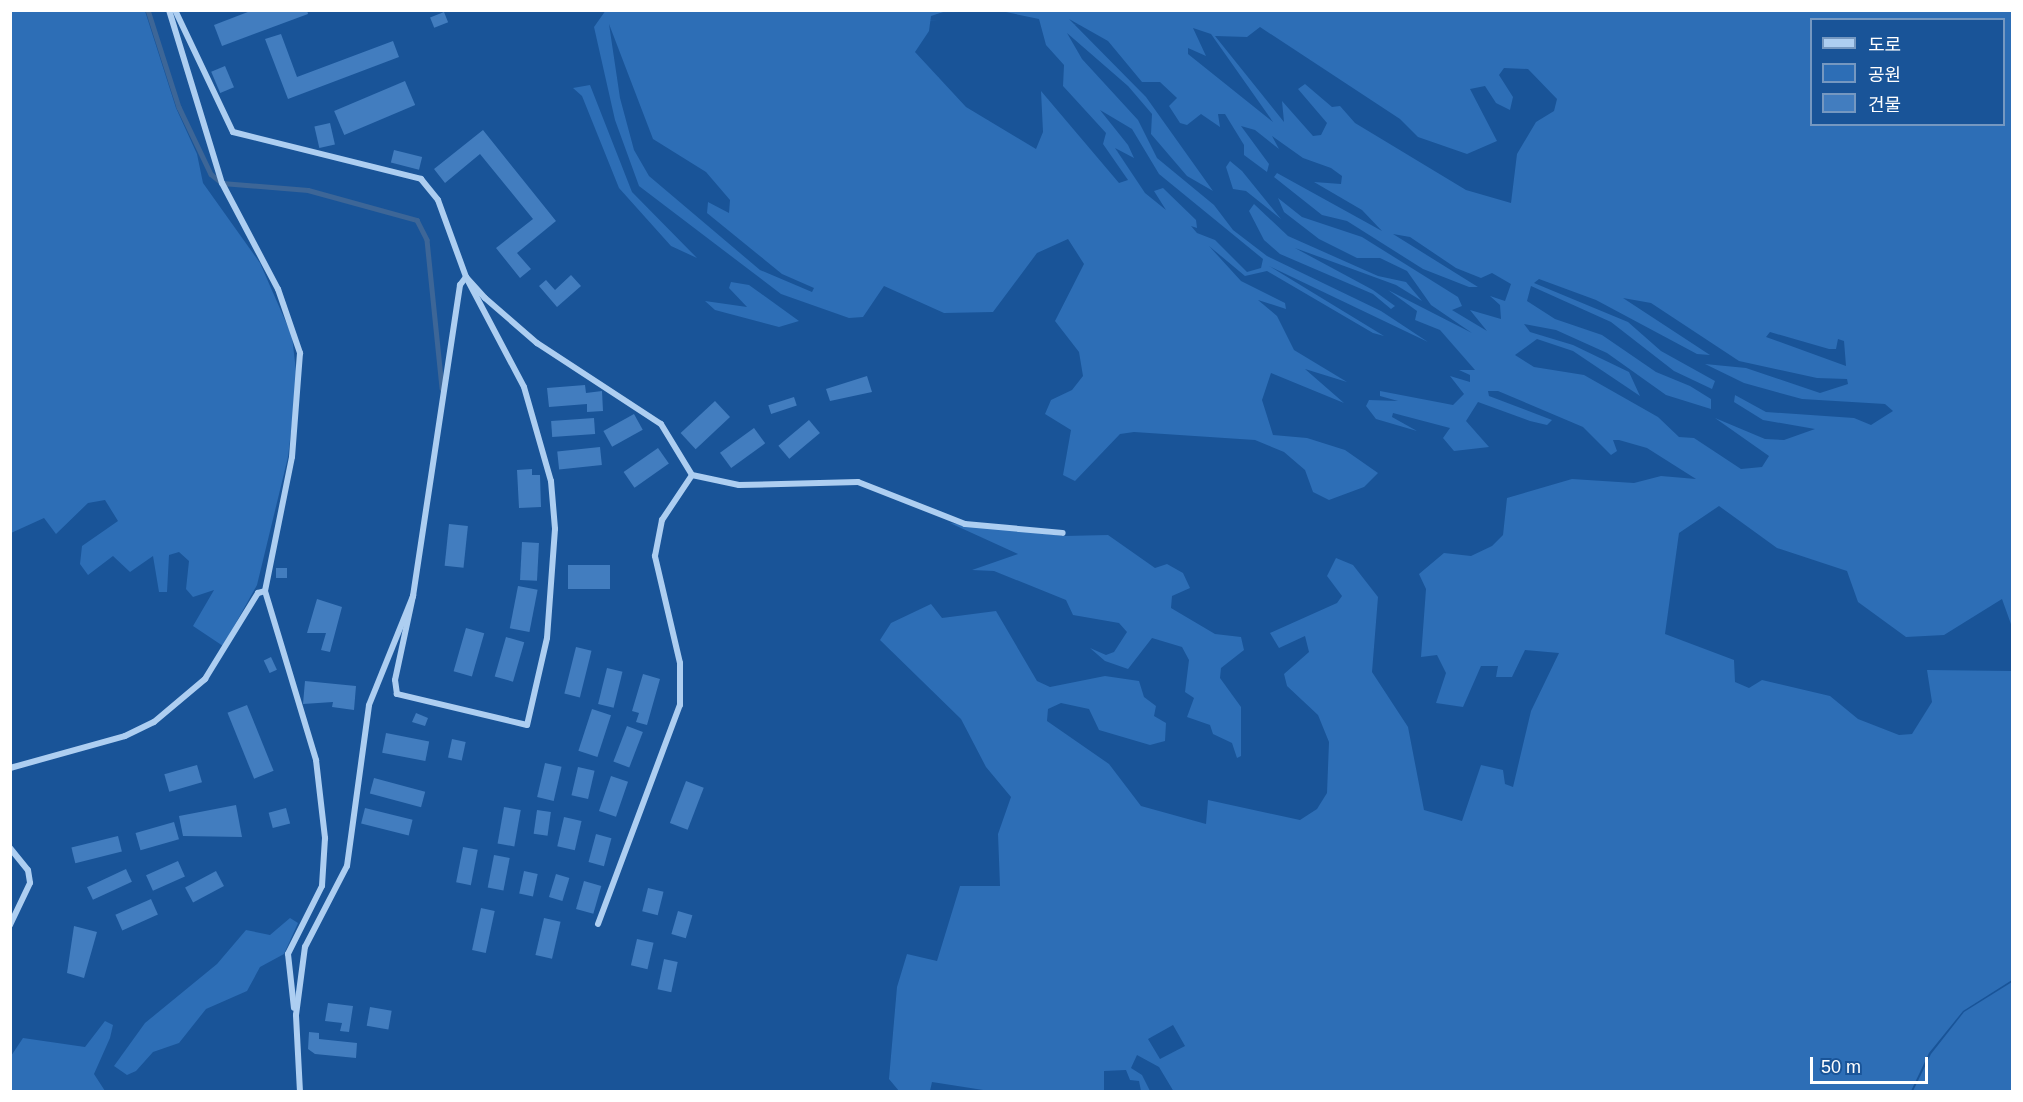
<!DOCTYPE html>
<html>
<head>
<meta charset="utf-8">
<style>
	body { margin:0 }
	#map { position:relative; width:2023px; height:1102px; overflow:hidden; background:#195498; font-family:Arial,"Noto Sans KR",sans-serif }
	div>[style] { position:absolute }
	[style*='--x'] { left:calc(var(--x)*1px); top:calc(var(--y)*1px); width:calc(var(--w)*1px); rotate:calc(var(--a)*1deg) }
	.green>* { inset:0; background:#2d6eb6 }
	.stream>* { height:4.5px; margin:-2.25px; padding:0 2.25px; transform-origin:2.25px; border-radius:2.25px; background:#3d6697 }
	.building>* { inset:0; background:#427dbf; transform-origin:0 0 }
	.street>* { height:6px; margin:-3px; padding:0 3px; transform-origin:3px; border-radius:3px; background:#adcef1 }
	span { translate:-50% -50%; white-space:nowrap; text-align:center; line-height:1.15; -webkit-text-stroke:4.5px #195498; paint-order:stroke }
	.frame { position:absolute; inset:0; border:12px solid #fff; pointer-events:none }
	.legend { position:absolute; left:1810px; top:18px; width:195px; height:108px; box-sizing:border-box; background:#195498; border:2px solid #7598c1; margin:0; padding:8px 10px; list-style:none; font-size:18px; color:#fff }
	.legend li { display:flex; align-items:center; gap:12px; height:30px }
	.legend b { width:30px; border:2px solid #7598c1 }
	.scale { position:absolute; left:1810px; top:1057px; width:118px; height:27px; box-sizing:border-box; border:3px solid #fff; border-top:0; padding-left:8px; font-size:18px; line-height:21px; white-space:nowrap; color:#fff; -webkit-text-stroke:4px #195498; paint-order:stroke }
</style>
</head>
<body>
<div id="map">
	<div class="green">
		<i style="clip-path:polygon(evenodd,606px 10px,946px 11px,931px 16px,929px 31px,915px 52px,966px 107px,1036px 149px,1043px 132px,1041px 91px,1119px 183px,1128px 180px,1103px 144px,1106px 133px,1063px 86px,1064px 65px,1046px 45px,1039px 19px,1001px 11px,2012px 11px,2012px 627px,2002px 599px,1944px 635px,1906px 637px,1858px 602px,1847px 571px,1777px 548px,1719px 506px,1679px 533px,1665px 634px,1734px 660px,1735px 682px,1749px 688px,1762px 680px,1830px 696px,1858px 719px,1899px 735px,1912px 734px,1932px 702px,1927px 670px,2012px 671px,2012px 980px,1963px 1011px,1929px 1053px,1911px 1091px,1174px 1092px,1159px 1067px,1137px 1055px,1131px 1068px,1142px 1075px,1150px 1091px,1141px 1091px,1139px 1081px,1130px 1080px,1126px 1070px,1104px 1071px,1104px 1091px,996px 1092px,932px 1082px,930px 1091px,899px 1091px,889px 1079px,897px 987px,907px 954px,937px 961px,960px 886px,1000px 886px,998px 834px,1011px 797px,986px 767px,961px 719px,880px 640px,891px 623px,931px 604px,942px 618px,996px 611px,1037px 681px,1050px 687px,1105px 676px,1139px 681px,1144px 697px,1156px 706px,1154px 716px,1166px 723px,1165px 741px,1150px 745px,1099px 730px,1089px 709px,1061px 703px,1048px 709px,1047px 721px,1109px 764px,1141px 806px,1206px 824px,1208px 800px,1300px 820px,1317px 809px,1327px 793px,1329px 742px,1318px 715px,1287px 686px,1284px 674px,1309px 652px,1305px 636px,1279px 648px,1270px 633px,1337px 603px,1342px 596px,1327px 576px,1336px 558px,1353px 565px,1378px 597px,1372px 672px,1408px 727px,1424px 810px,1462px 821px,1481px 765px,1503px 770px,1505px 784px,1513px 787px,1531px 711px,1559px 653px,1525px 650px,1512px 677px,1496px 677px,1498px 666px,1481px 666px,1463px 707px,1436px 703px,1446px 673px,1437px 655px,1421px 657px,1426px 589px,1419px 574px,1444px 553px,1471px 556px,1492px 546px,1503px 535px,1507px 498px,1572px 479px,1634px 483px,1661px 476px,1696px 479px,1647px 448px,1619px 440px,1613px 440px,1617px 451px,1611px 455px,1583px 427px,1498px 391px,1488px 391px,1489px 396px,1552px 420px,1547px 425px,1530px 421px,1478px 402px,1466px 421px,1489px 447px,1454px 451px,1443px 438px,1450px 428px,1393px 413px,1392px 417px,1417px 431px,1376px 419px,1366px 406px,1369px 400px,1398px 401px,1380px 396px,1380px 391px,1453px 405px,1464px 394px,1450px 376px,1470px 382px,1470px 375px,1459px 370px,1475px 370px,1440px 330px,1415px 320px,1417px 311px,1388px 290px,1472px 333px,1431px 305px,1407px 271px,1380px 258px,1357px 258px,1319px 239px,1284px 212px,1278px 198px,1302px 217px,1362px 237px,1458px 297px,1462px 306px,1452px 310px,1487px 331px,1470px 310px,1501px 319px,1500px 305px,1490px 296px,1505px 301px,1511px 284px,1492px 273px,1481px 278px,1456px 268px,1410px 237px,1393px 234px,1478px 287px,1469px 287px,1423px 269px,1347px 221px,1322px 215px,1274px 177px,1277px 173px,1382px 231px,1362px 210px,1314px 182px,1341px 184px,1342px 176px,1331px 168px,1303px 158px,1272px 136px,1279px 149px,1255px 130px,1241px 126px,1269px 164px,1267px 172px,1244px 155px,1244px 145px,1225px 114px,1218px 114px,1220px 127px,1201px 114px,1187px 125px,1180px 123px,1169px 106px,1177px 98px,1160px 82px,1142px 82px,1108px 41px,1069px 19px,1146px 97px,1213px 191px,1187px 176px,1151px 134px,1152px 114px,1128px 86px,1067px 33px,1082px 59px,1138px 120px,1157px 158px,1214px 205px,1233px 230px,1267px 256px,1381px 311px,1428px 342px,1269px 266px,1384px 336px,1373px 333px,1267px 271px,1245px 276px,1209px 246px,1241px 281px,1285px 303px,1286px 309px,1258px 300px,1277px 316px,1294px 350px,1347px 382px,1305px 369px,1344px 403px,1271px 373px,1262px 400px,1273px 435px,1307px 438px,1345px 450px,1378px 473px,1364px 487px,1329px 500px,1313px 492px,1305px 470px,1284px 452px,1255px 440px,1134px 432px,1120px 434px,1075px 481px,1063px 475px,1071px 430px,1045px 414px,1051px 400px,1072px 390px,1083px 376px,1079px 352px,1055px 321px,1084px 264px,1068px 239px,1037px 253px,993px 312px,944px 313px,884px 286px,863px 317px,849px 318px,781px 294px,639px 186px,615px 120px,594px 27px,606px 10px,1812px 20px,2004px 20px,2004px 124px,1812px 124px,1812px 20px,606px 10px,609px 24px,653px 139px,706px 172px,730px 200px,729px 213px,708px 202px,707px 213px,782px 274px,814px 288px,812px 292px,760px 270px,649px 176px,634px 150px,620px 98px,609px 24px,606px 10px,1260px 27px,1400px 119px,1418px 137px,1467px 154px,1497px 141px,1470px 89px,1485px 86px,1496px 103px,1510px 110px,1513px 97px,1499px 75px,1504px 68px,1528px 69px,1557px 99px,1554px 111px,1536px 122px,1517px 154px,1511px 203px,1466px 190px,1355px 123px,1340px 106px,1332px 107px,1305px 84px,1298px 89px,1327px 123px,1321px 135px,1313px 136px,1282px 101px,1284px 122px,1215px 36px,1247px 37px,1260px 27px,606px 10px,1193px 28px,1211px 34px,1273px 122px,1188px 54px,1188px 48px,1206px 56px,1193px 28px,606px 10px,1100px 110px,1132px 129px,1159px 174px,1263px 259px,1261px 268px,1247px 272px,1215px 240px,1197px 233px,1191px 226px,1197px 228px,1196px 220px,1163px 188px,1154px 191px,1166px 210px,1145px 193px,1115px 148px,1134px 158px,1128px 145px,1100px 110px,606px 10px,1539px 279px,1596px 300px,1697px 354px,1710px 355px,1623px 298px,1651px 303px,1739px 361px,1817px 378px,1847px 379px,1848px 384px,1820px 393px,1746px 368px,1705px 364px,1744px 383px,1802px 399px,1885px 404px,1893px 411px,1871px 425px,1854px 418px,1766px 412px,1735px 395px,1734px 402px,1763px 420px,1815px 429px,1784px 440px,1765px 439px,1715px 418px,1769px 456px,1762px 467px,1741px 469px,1694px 438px,1679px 437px,1658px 417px,1584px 375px,1534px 367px,1515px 355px,1537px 339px,1573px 351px,1640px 396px,1629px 372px,1573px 345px,1530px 332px,1524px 324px,1556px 330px,1607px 353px,1666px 395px,1711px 409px,1711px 399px,1690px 386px,1656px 372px,1602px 335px,1555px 319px,1527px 301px,1531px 286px,1611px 322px,1674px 371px,1712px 389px,1715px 381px,1661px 351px,1628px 322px,1534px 283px,1539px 279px,606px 10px,1770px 332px,1829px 349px,1836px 349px,1838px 339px,1844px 341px,1846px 366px,1766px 337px,1770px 332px,606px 10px,1173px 1025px,1185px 1046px,1160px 1059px,1148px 1039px,1173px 1025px)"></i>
		<i style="clip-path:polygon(10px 11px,145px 11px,176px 108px,197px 154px,203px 183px,260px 263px,292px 336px,297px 380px,288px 457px,257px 585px,223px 646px,193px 626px,214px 590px,193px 597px,186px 589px,189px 561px,179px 552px,169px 555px,167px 592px,159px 592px,153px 556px,130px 572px,113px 556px,88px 575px,80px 564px,82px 546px,118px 521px,105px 500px,88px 503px,56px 534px,44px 518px,11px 533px)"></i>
		<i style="clip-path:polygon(590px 85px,632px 192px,697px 258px,671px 246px,619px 188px,582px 96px,573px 88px)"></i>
		<i style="clip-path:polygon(1230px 161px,1242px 171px,1281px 219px,1246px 191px,1233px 189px,1226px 167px)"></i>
		<i style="clip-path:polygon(1254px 204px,1288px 236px,1378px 276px,1406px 282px,1422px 301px,1396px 285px,1295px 248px,1373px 290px,1395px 306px,1391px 309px,1373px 294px,1280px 254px,1264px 240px,1249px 211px)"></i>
		<i style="clip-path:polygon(731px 282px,749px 285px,799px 321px,779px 327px,715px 310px,705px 301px,747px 307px,729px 288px)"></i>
		<i style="clip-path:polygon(950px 523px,1064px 536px,1108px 535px,1155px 568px,1167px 564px,1183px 573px,1190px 588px,1172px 596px,1171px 608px,1215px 634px,1241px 637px,1244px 650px,1221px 668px,1220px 678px,1241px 707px,1241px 756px,1237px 758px,1232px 743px,1213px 734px,1210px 725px,1187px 717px,1194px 698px,1185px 692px,1189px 660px,1182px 647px,1152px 638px,1128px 669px,1105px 661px,1090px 648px,1106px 655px,1114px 652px,1127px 632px,1119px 623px,1073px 615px,1066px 600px,994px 571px,972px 570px,1018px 554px)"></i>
		<i style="clip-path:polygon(290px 918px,298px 923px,284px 954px,260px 967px,247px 991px,206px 1009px,179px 1043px,153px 1052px,136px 1071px,127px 1075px,114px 1066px,145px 1023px,217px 964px,246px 930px,270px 935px)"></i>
		<i style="clip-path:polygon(2012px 982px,2012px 1091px,1913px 1091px,1931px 1054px,1964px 1012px)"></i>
		<i style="clip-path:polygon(105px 1021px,113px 1025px,110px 1038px,94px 1074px,105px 1091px,11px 1091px,11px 1056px,23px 1038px,85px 1047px)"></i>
	</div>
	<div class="stream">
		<i style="--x:148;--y:10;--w:102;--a:72.3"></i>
		<i style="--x:179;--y:107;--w:74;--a:64.5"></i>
		<i style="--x:211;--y:174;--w:14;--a:39"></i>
		<i style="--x:222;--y:183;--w:86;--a:4.7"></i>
		<i style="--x:308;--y:190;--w:113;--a:15.4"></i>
		<i style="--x:417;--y:220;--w:22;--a:63"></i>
		<i style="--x:427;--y:240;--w:149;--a:84.2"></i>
	</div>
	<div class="building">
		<i style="clip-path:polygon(253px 10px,307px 10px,308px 14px,222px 46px,214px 25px)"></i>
		<i style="left:444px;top:12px;width:11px;height:15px;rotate:68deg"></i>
		<i style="clip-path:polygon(281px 34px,297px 77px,393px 41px,399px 57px,288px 99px,265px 39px)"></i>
		<i style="left:225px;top:66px;width:23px;height:15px;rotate:67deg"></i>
		<i style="left:405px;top:81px;width:26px;height:77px;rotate:67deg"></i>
		<i style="left:330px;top:123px;width:22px;height:16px;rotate:77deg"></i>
		<i style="clip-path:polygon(483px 130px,556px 221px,517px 253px,531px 269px,520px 278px,496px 248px,533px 219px,480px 154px,445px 183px,434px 169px)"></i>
		<i style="left:394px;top:150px;width:29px;height:13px;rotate:14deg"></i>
		<i style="clip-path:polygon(571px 275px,581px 286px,557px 307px,539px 286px,546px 280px,555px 290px)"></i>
		<i style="clip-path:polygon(867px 376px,872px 392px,830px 401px,826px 389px)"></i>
		<i style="clip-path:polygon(585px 385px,586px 393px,602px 391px,603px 411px,587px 412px,587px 404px,549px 407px,547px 388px)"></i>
		<i style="left:794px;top:397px;width:9px;height:27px;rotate:72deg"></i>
		<i style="left:715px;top:401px;width:22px;height:47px;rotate:47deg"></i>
		<i style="left:634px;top:414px;width:18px;height:35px;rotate:61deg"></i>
		<i style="left:594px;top:418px;width:16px;height:43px;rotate:86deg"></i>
		<i style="left:809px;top:420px;width:17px;height:40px;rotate:50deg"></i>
		<i style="left:754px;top:428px;width:19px;height:42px;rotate:54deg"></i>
		<i style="left:600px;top:447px;width:18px;height:43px;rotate:84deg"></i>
		<i style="left:658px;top:448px;width:19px;height:42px;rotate:55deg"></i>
		<i style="clip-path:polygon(532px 469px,532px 475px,540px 475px,541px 507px,519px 508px,517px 470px)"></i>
		<i style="left:449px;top:524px;width:19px;height:42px;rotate:6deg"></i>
		<i style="left:522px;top:542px;width:17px;height:38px;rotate:3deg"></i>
		<i style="left:568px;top:565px;width:42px;height:24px"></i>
		<i style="left:276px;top:568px;width:11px;height:10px"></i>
		<i style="left:518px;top:586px;width:20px;height:43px;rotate:11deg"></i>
		<i style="clip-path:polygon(317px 599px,342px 607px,330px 652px,321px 650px,326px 633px,307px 633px)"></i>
		<i style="left:466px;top:628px;width:19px;height:45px;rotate:16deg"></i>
		<i style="left:506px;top:637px;width:19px;height:41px;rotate:16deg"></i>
		<i style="left:576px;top:647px;width:16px;height:48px;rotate:14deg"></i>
		<i style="left:271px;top:657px;width:14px;height:8px;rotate:65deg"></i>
		<i style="left:607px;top:668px;width:16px;height:37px;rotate:14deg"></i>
		<i style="clip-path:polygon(643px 674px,660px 679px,647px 725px,636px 722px,639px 713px,632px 711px)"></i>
		<i style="clip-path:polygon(305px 681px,356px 686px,354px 710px,332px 707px,333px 702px,303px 704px)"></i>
		<i style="left:247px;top:705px;width:71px;height:21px;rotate:68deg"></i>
		<i style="left:592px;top:709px;width:20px;height:44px;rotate:18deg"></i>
		<i style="clip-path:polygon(416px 713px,428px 718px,425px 726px,412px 722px)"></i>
		<i style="left:627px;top:726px;width:17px;height:38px;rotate:21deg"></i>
		<i style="left:386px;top:733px;width:44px;height:20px;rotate:11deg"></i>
		<i style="left:452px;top:739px;width:14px;height:19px;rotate:12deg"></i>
		<i style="left:545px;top:763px;width:17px;height:35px;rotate:13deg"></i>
		<i style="left:197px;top:765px;width:18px;height:34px;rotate:74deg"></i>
		<i style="left:578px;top:767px;width:17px;height:29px;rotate:13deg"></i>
		<i style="left:611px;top:776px;width:18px;height:37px;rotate:19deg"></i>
		<i style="left:374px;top:778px;width:53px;height:16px;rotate:15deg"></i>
		<i style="left:686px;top:781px;width:19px;height:45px;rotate:21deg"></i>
		<i style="clip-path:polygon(236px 805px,242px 837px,183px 836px,179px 816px)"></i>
		<i style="left:504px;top:807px;width:17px;height:37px;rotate:10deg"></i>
		<i style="left:286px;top:808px;width:16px;height:18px;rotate:75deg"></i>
		<i style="left:365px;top:808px;width:49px;height:16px;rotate:14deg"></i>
		<i style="left:537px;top:810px;width:14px;height:24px;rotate:8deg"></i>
		<i style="left:564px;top:817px;width:18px;height:30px;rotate:13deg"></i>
		<i style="left:174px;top:822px;width:18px;height:40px;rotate:74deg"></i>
		<i style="left:596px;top:834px;width:16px;height:29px;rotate:15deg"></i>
		<i style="left:118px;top:836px;width:16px;height:48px;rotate:76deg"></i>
		<i style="left:463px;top:847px;width:15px;height:36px;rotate:11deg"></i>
		<i style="left:494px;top:855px;width:16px;height:33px;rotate:11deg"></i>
		<i style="left:178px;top:861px;width:17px;height:35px;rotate:66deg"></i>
		<i style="left:126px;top:869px;width:14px;height:43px;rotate:65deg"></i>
		<i style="left:216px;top:871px;width:17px;height:35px;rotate:62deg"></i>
		<i style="left:524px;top:871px;width:14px;height:23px;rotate:12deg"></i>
		<i style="left:556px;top:874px;width:14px;height:24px;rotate:17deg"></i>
		<i style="left:584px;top:881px;width:18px;height:29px;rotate:16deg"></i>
		<i style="left:648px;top:888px;width:16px;height:24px;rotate:14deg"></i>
		<i style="left:151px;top:899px;width:17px;height:39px;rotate:66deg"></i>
		<i style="left:481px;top:908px;width:14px;height:43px;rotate:12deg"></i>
		<i style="left:678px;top:911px;width:15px;height:24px;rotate:16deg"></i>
		<i style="left:544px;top:918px;width:17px;height:38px;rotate:13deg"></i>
		<i style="clip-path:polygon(74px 926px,97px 932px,84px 978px,67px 973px)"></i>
		<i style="left:637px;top:939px;width:17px;height:27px;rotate:13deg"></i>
		<i style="left:664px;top:959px;width:14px;height:31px;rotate:12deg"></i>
		<i style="clip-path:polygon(328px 1003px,353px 1006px,349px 1032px,340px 1031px,342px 1023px,325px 1021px)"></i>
		<i style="left:370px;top:1007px;width:22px;height:19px;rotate:10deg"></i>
		<i style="clip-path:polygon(309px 1032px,319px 1033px,319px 1039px,357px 1043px,356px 1058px,315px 1054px,308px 1049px)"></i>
	</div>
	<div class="street">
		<i style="--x:169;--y:10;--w:181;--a:73"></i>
		<i style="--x:222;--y:183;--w:120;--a:62.2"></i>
		<i style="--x:278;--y:289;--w:68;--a:71"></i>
		<i style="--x:300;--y:353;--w:104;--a:94.4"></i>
		<i style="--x:292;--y:457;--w:137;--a:101.4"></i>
		<i style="--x:265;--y:591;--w:177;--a:73.2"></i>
		<i style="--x:316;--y:760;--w:79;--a:83.4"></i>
		<i style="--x:325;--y:838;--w:48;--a:93.6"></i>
		<i style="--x:322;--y:886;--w:76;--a:116.6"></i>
		<i style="--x:288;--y:954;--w:54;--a:83.7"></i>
		<i style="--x:175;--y:10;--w:135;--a:64.6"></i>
		<i style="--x:233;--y:132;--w:194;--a:14"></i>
		<i style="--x:421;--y:179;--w:27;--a:51"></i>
		<i style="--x:438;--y:200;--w:82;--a:70"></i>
		<i style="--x:466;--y:277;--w:28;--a:48"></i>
		<i style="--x:485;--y:298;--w:69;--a:40.9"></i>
		<i style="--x:537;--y:343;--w:148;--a:33.2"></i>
		<i style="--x:661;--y:424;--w:60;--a:58.7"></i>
		<i style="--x:692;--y:475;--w:48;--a:12"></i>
		<i style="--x:739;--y:485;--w:119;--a:-1.4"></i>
		<i style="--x:858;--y:482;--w:115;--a:21.4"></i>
		<i style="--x:965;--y:524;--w:98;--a:5.2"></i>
		<i style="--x:10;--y:768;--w:119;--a:-15.5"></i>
		<i style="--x:125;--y:736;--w:32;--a:-26"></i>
		<i style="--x:154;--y:722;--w:67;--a:-40.1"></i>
		<i style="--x:205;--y:679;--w:101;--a:-58.4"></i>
		<i style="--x:258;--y:593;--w:7;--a:-16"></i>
		<i style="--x:10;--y:848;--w:28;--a:51"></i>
		<i style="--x:28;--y:870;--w:13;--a:81"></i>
		<i style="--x:30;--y:883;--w:47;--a:115.5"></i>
		<i style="--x:598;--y:924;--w:234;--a:-69.5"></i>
		<i style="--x:680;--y:705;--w:42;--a:-90"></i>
		<i style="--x:680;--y:663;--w:110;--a:-103.2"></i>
		<i style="--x:655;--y:556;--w:37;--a:-79"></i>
		<i style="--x:662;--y:520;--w:54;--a:-56.3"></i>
		<i style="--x:300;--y:1092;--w:77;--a:-93"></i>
		<i style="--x:296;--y:1015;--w:69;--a:-82.5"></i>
		<i style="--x:305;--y:947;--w:91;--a:-62.6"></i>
		<i style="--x:347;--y:866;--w:162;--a:-82.2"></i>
		<i style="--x:369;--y:705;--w:118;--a:-68"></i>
		<i style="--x:413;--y:596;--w:315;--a:-81.4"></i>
		<i style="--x:460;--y:285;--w:10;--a:-53"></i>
		<i style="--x:466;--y:277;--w:124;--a:62.2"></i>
		<i style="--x:524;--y:387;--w:98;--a:74"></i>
		<i style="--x:551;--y:481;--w:48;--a:85.2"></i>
		<i style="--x:555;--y:529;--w:109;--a:94.2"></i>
		<i style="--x:547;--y:638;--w:89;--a:102.9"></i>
		<i style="--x:527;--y:725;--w:134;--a:-166.6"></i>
		<i style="--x:397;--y:694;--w:14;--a:-98"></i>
		<i style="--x:395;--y:680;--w:86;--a:-77.9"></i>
	</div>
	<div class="frame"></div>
	<ul class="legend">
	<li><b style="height:8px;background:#adcef1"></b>도로</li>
	<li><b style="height:16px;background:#2d6eb6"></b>공원</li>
	<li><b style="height:16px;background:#427dbf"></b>건물</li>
	</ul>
	<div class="scale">50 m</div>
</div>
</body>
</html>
